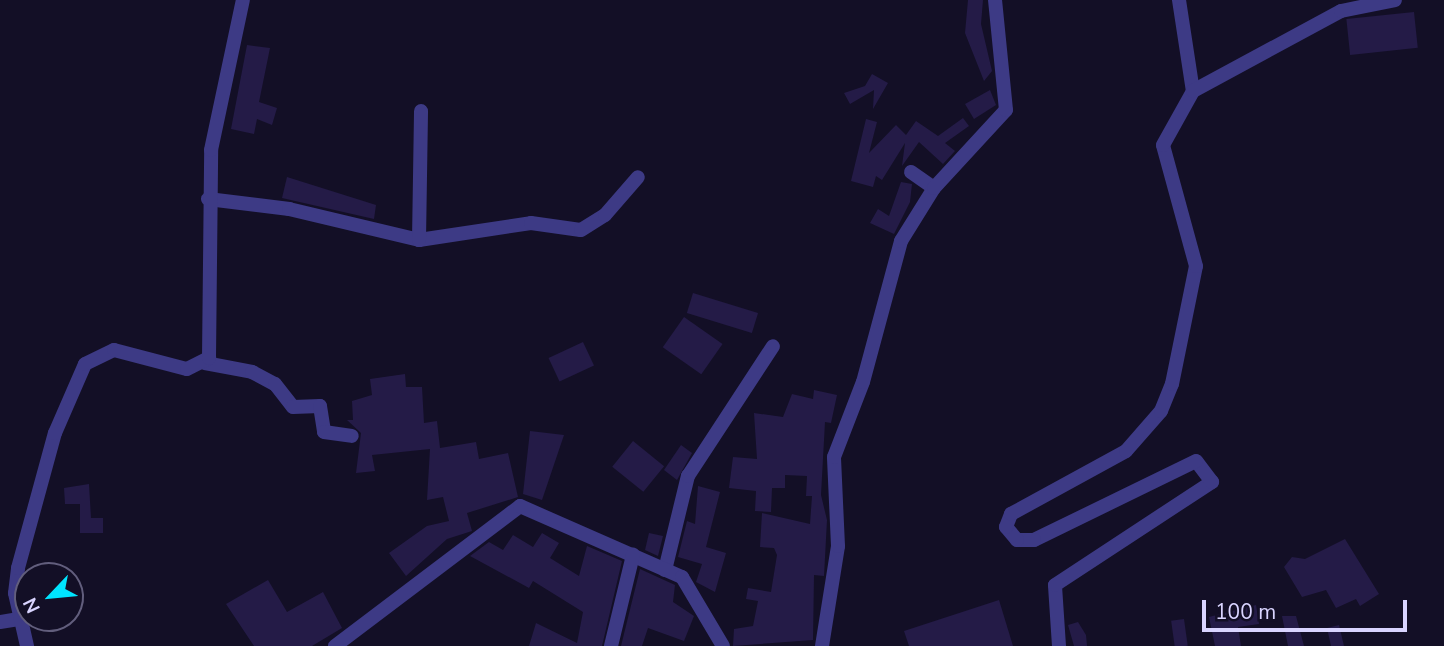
<!DOCTYPE html>
<html>
<head>
<meta charset="utf-8">
<style>
	body { margin:0 }
	#map { position:relative; width:1444px; height:646px; overflow:hidden; background:#130f26; font-family:"Nunito Sans",sans-serif }
	div>[style] { position:absolute }
	[style*='--x'] { left:calc(var(--x)*1px); top:calc(var(--y)*1px); width:calc(var(--w)*1px); rotate:calc(var(--a)*1deg) }
	.building>* { inset:0; background:#241b47; transform-origin:0 0 }
	.minor>* { height:14px; margin:-7px; padding:0 7px; transform-origin:7px; border-radius:7px; background:#3d3a85 }
	span { translate:-50% -50%; white-space:nowrap; text-align:center; line-height:1.15; -webkit-text-stroke:5px #130f26; paint-order:stroke }
	.north { position:absolute; left:14px; top:562px; width:70px; height:70px; box-sizing:border-box; background:#130f26; border:2px solid #625e7d; border-radius:50%; rotate:244deg; font-size:19px; font-weight:700; line-height:28px; text-align:center; color:#d9d4ff }
	.north::after { content:''; display:block; margin:auto; width:24px; height:32px; background:#00e5ff; clip-path:polygon(50% 0,100% 100%,50% 72%,0 100%) }
	.scale { position:absolute; left:1202px; top:600px; width:205px; height:32px; box-sizing:border-box; border:4px solid #d9d4ff; border-top:0; padding-left:9px; font-size:21px; line-height:24px; white-space:nowrap; color:#d9d4ff; -webkit-text-stroke:5px #130f26; paint-order:stroke }
</style>
</head>
<body>
<div id="map">
	<div class="building">
		<i style="clip-path:polygon(968px 0,983px 0,981px 24px,992px 71px,984px 81px,965px 33px)"></i>
		<i style="left:1414px;top:12px;width:36px;height:68px;rotate:84deg"></i>
		<i style="clip-path:polygon(247px 45px,270px 48px,259px 102px,277px 108px,272px 125px,257px 119px,254px 134px,231px 129px)"></i>
		<i style="clip-path:polygon(872px 74px,888px 83px,873px 109px,874px 90px,850px 104px,844px 93px,865px 86px)"></i>
		<i style="clip-path:polygon(990px 90px,996px 105px,974px 119px,965px 104px)"></i>
		<i style="clip-path:polygon(963px 118px,969px 126px,945px 143px,955px 151px,943px 164px,919px 142px,902px 166px,905px 143px,882px 180px,876px 176px,873px 187px,851px 181px,866px 119px,877px 122px,869px 153px,896px 125px,906px 135px,916px 121px,938px 136px)"></i>
		<i style="clip-path:polygon(287px 177px,376px 205px,374px 219px,282px 198px)"></i>
		<i style="clip-path:polygon(901px 182px,912px 184px,910px 202px,894px 234px,870px 223px,878px 209px,889px 216px)"></i>
		<i style="left:693px;top:293px;width:68px;height:21px;rotate:17deg"></i>
		<i style="left:684px;top:317px;width:47px;height:37px;rotate:35deg"></i>
		<i style="left:583px;top:342px;width:26px;height:38px;rotate:65deg"></i>
		<i style="clip-path:polygon(405px 374px,406px 387px,422px 387px,424px 423px,437px 421px,440px 448px,476px 442px,479px 459px,508px 453px,518px 497px,467px 513px,472px 531px,447px 539px,406px 576px,389px 553px,427px 526px,449px 521px,443px 497px,427px 500px,430px 449px,372px 455px,375px 471px,356px 473px,361px 433px,347px 420px,353px 420px,352px 401px,372px 395px,370px 379px)"></i>
		<i style="clip-path:polygon(814px 390px,837px 395px,831px 423px,825px 422px,821px 495px,827px 520px,824px 576px,814px 575px,813px 640px,733px 646px,734px 629px,753px 626px,758px 601px,746px 599px,748px 588px,771px 592px,777px 555px,774px 548px,760px 547px,762px 513px,810px 524px,812px 496px,806px 496px,807px 476px,785px 475px,785px 488px,772px 488px,771px 512px,755px 511px,756px 491px,729px 488px,733px 457px,757px 459px,754px 413px,783px 417px,792px 394px,813px 399px)"></i>
		<i style="clip-path:polygon(530px 431px,564px 435px,542px 500px,523px 494px)"></i>
		<i style="left:633px;top:441px;width:40px;height:33px;rotate:39deg"></i>
		<i style="clip-path:polygon(681px 445px,692px 453px,677px 480px,664px 470px)"></i>
		<i style="clip-path:polygon(89px 484px,91px 518px,103px 518px,103px 533px,80px 533px,80px 504px,65px 504px,64px 488px)"></i>
		<i style="clip-path:polygon(698px 486px,720px 492px,706px 547px,726px 553px,715px 592px,696px 582px,702px 564px,678px 557px,687px 521px,695px 524px)"></i>
		<i style="clip-path:polygon(542px 533px,559px 543px,550px 558px,579px 576px,587px 546px,622px 561px,602px 646px,529px 646px,536px 623px,577px 643px,583px 612px,533px 581px,529px 588px,470px 556px,489px 542px,503px 550px,513px 535px,533px 547px)"></i>
		<i style="clip-path:polygon(649px 533px,663px 536px,658px 556px,645px 550px)"></i>
		<i style="clip-path:polygon(1345px 539px,1379px 594px,1360px 606px,1356px 599px,1336px 608px,1326px 590px,1302px 597px,1284px 567px,1292px 557px,1305px 559px)"></i>
		<i style="clip-path:polygon(640px 569px,675px 585px,673px 602px,694px 616px,684px 641px,648px 628px,642px 646px,621px 646px)"></i>
		<i style="clip-path:polygon(268px 580px,287px 612px,323px 592px,342px 628px,312px 646px,254px 646px,226px 604px)"></i>
		<i style="clip-path:polygon(999px 600px,1013px 646px,909px 646px,904px 631px)"></i>
		<i style="clip-path:polygon(1256px 605px,1259px 624px,1238px 627px,1241px 646px,1215px 646px,1209px 617px)"></i>
		<i style="clip-path:polygon(1282px 616px,1296px 616px,1304px 646px,1288px 646px)"></i>
		<i style="left:1184px;top:619px;width:27px;height:13px;rotate:82deg"></i>
		<i style="clip-path:polygon(1078px 622px,1086px 635px,1087px 646px,1074px 646px,1068px 625px)"></i>
		<i style="clip-path:polygon(1339px 625px,1344px 646px,1331px 646px,1327px 628px)"></i>
	</div>
	<div class="minor">
		<i style="--x:1179;--y:0;--w:92;--a:81.3"></i>
		<i style="--x:911;--y:172;--w:28;--a:35"></i>
		<i style="--x:208;--y:199;--w:82;--a:7"></i>
		<i style="--x:289;--y:209;--w:134;--a:13.4"></i>
		<i style="--x:419;--y:240;--w:113;--a:-8.6"></i>
		<i style="--x:531;--y:223;--w:50;--a:8"></i>
		<i style="--x:581;--y:230;--w:28;--a:-32"></i>
		<i style="--x:605;--y:215;--w:50;--a:-49"></i>
		<i style="--x:419;--y:240;--w:129;--a:-89.1"></i>
		<i style="--x:205;--y:363;--w:48;--a:10.8"></i>
		<i style="--x:252;--y:372;--w:26;--a:28"></i>
		<i style="--x:275;--y:384;--w:29;--a:52"></i>
		<i style="--x:293;--y:407;--w:27;--a:-2"></i>
		<i style="--x:320;--y:406;--w:26;--a:81"></i>
		<i style="--x:324;--y:432;--w:28;--a:8"></i>
		<i style="--x:665;--y:570;--w:97;--a:-76.3"></i>
		<i style="--x:688;--y:476;--w:155;--a:-56.8"></i>
		<i style="--x:0;--y:622;--w:19;--a:-9"></i>
		<i style="--x:27;--y:646;--w:54;--a:-102.8"></i>
		<i style="--x:15;--y:593;--w:25;--a:-83"></i>
		<i style="--x:18;--y:568;--w:140;--a:-74.7"></i>
		<i style="--x:55;--y:433;--w:75;--a:-66.5"></i>
		<i style="--x:85;--y:364;--w:32;--a:-26"></i>
		<i style="--x:114;--y:350;--w:75;--a:14.6"></i>
		<i style="--x:187;--y:369;--w:25;--a:-27"></i>
		<i style="--x:209;--y:358;--w:208;--a:-89.4"></i>
		<i style="--x:211;--y:150;--w:153;--a:-78"></i>
		<i style="--x:335;--y:646;--w:232;--a:-37.1"></i>
		<i style="--x:520;--y:506;--w:177;--a:23.7"></i>
		<i style="--x:682;--y:577;--w:80;--a:59.3"></i>
		<i style="--x:611;--y:646;--w:94;--a:-76.4"></i>
		<i style="--x:822;--y:646;--w:101;--a:-80.9"></i>
		<i style="--x:838;--y:546;--w:89;--a:-92.6"></i>
		<i style="--x:834;--y:457;--w:80;--a:-68.9"></i>
		<i style="--x:863;--y:382;--w:146;--a:-74.9"></i>
		<i style="--x:901;--y:241;--w:62;--a:-58.1"></i>
		<i style="--x:934;--y:188;--w:106;--a:-47.3"></i>
		<i style="--x:1006;--y:110;--w:111;--a:-95.7"></i>
		<i style="--x:1059;--y:646;--w:61;--a:-93.8"></i>
		<i style="--x:1055;--y:585;--w:188;--a:-33.3"></i>
		<i style="--x:1212;--y:482;--w:26;--a:-127"></i>
		<i style="--x:1196;--y:461;--w:180;--a:154"></i>
		<i style="--x:1034;--y:540;--w:17;--a:180"></i>
		<i style="--x:1017;--y:540;--w:17;--a:-130"></i>
		<i style="--x:1006;--y:527;--w:14;--a:-69"></i>
		<i style="--x:1011;--y:514;--w:131;--a:-28.7"></i>
		<i style="--x:1126;--y:451;--w:53;--a:-48.8"></i>
		<i style="--x:1161;--y:411;--w:29;--a:-68"></i>
		<i style="--x:1172;--y:384;--w:120;--a:-78.5"></i>
		<i style="--x:1196;--y:266;--w:125;--a:-105.3"></i>
		<i style="--x:1163;--y:145;--w:62;--a:-60.9"></i>
		<i style="--x:1193;--y:91;--w:168;--a:-28.4"></i>
		<i style="--x:1341;--y:11;--w:55;--a:-11.5"></i>
	</div>
	<div class="north">N</div>
	<div class="scale">100 m</div>
</div>
</body>
</html>
